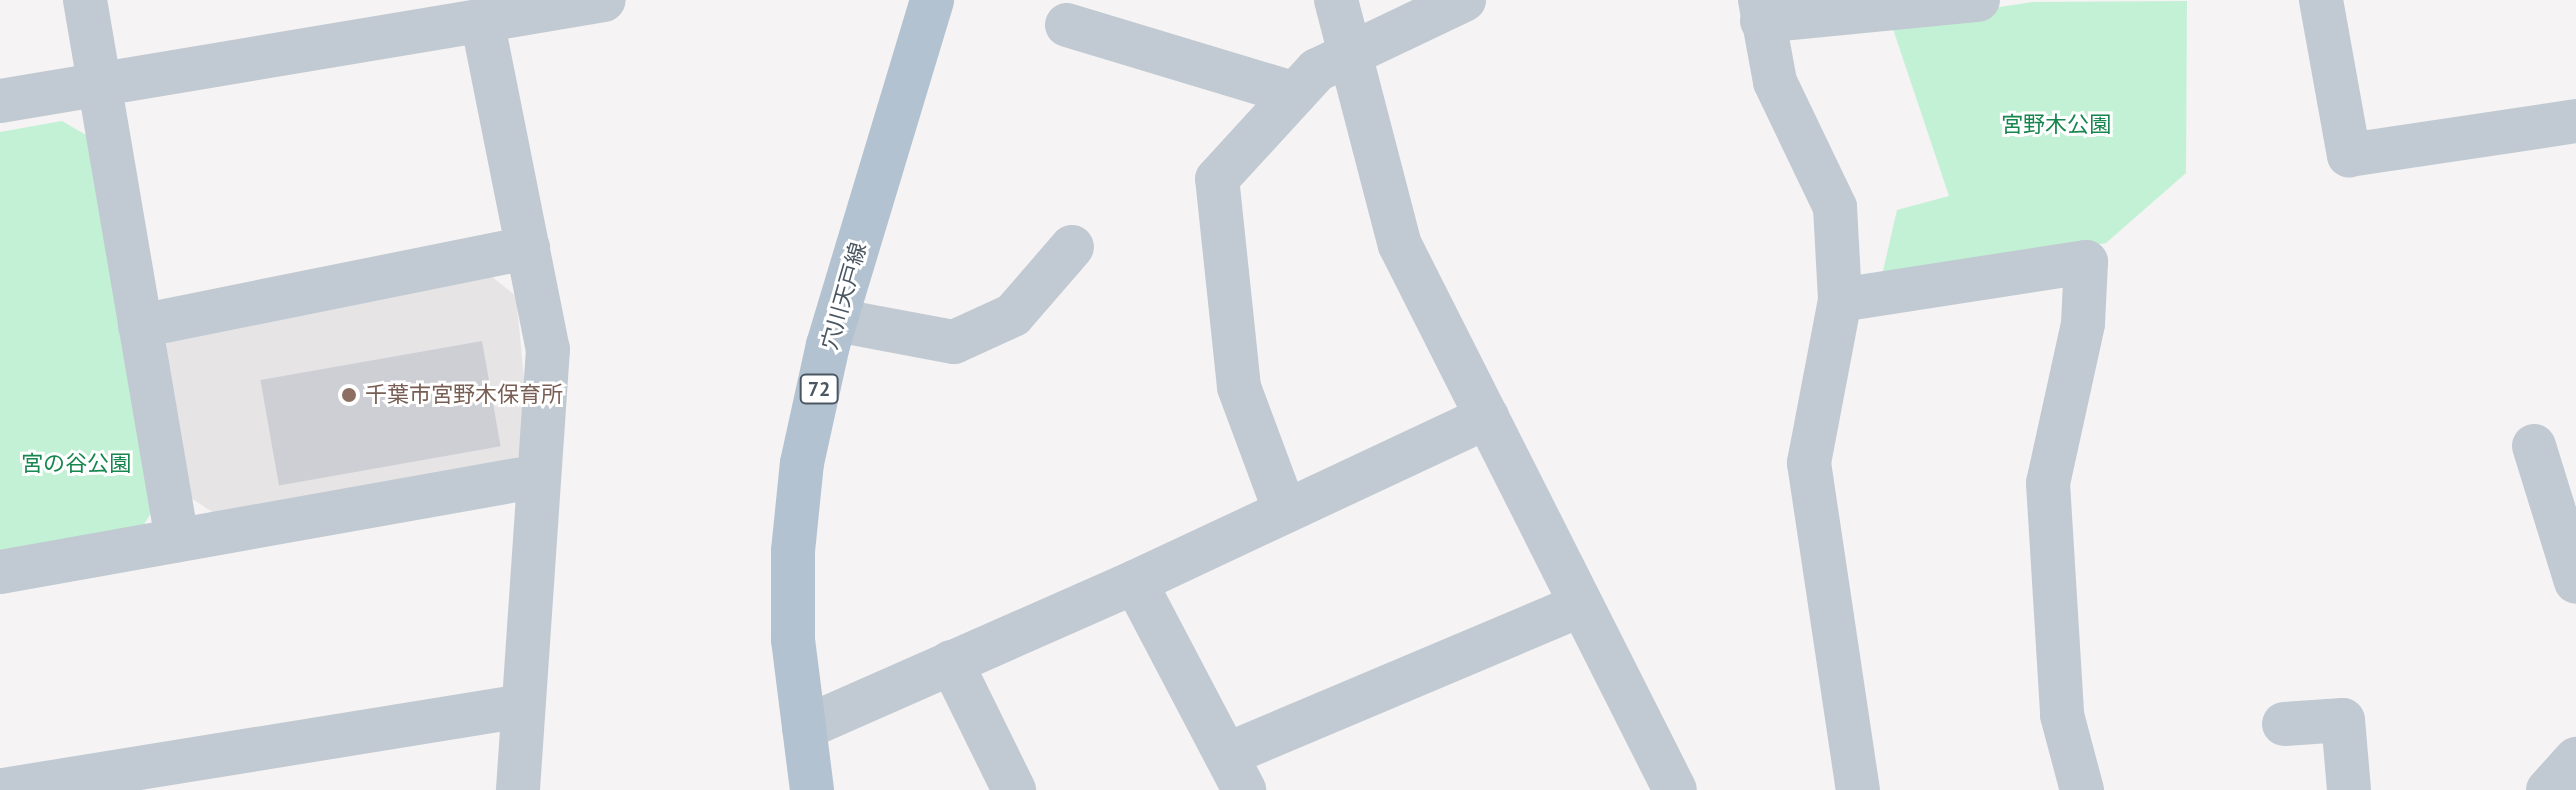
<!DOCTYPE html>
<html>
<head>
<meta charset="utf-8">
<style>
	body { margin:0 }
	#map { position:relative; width:2576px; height:790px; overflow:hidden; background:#f5f3f3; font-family:"PT Sans","Noto Sans JP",sans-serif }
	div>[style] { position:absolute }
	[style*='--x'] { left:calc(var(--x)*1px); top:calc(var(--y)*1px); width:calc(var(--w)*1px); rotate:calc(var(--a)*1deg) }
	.education>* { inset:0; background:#e6e4e5 }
	.green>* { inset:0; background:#c3f1d5 }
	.building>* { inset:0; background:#cdcfd5; transform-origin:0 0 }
	.minor>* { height:44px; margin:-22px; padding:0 22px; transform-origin:22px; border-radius:22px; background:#c1cad2 }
	.major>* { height:44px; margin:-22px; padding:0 22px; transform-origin:22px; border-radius:22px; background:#b3c2d1 }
	.dots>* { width:22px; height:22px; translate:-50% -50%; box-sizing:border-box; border:4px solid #fff; border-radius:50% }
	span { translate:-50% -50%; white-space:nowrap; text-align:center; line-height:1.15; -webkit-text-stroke:6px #fff; paint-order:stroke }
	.shield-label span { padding:2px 6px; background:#fff; border:2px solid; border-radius:6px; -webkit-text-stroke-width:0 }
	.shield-label { font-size:20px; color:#4a5661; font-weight:700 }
	.park-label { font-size:22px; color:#17864f }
	.street-label { font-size:22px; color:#4a5661 }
	.education-label { font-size:22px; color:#785e54 }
	.left { translate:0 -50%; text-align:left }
</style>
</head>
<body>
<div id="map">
	<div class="education">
		<i style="clip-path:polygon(486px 272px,516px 296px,530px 440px,514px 462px,214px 513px,191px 498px,164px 350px,175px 325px)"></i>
	</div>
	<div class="green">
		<i style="clip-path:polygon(2187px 1px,2186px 173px,2106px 243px,1880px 284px,1897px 210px,1949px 196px,1891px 23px,2033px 2px)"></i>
		<i style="clip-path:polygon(62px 121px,93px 139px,160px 498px,140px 531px,0 552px,0 132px)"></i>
	</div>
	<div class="building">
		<i style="left:482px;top:341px;width:107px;height:225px;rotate:80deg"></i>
	</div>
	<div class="minor">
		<i style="--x:85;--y:0;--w:548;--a:80.33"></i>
		<i style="--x:1336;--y:0;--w:253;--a:75.4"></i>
		<i style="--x:1400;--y:245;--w:610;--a:63.23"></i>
		<i style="--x:1760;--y:0;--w:83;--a:79.6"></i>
		<i style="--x:1775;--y:82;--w:139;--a:64.4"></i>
		<i style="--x:1835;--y:207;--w:93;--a:86.9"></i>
		<i style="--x:1840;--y:300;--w:166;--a:100.8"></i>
		<i style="--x:1809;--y:463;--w:331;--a:81.5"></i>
		<i style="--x:2321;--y:0;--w:158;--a:79.8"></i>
		<i style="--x:2349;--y:155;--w:230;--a:-8.5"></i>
		<i style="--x:482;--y:20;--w:336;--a:78.7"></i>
		<i style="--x:548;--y:349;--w:442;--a:93.9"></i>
		<i style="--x:1762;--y:21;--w:217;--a:-5.6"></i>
		<i style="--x:1067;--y:25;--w:238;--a:16.8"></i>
		<i style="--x:0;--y:101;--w:612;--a:-9.49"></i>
		<i style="--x:1840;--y:300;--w:249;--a:-8.8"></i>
		<i style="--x:2086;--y:262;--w:62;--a:92.8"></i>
		<i style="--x:2083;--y:324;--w:163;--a:102.4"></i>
		<i style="--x:2048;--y:483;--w:232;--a:86.5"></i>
		<i style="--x:2062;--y:715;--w:78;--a:75.1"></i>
		<i style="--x:836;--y:320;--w:120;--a:10.6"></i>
		<i style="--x:954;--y:342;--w:65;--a:-24.6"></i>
		<i style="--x:1013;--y:315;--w:90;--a:-49.1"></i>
		<i style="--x:140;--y:326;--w:396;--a:-11.4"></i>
		<i style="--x:2534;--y:446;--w:142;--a:72.8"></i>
		<i style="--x:1285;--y:511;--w:132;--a:-110.4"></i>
		<i style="--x:1239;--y:387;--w:209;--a:-96"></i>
		<i style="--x:1217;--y:179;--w:148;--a:-47.5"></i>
		<i style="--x:1317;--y:70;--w:163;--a:-25.5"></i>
		<i style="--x:0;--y:572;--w:547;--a:-10.1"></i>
		<i style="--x:1135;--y:582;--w:235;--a:62.3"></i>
		<i style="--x:951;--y:662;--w:143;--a:63.8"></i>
		<i style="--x:2284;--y:724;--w:59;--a:-3.9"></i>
		<i style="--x:2343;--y:720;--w:70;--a:85.1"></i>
		<i style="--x:804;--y:728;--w:362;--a:-23.8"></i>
		<i style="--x:1135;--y:582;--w:389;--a:-25.1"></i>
		<i style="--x:1226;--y:755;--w:385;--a:-22.9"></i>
		<i style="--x:3;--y:790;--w:527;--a:-9.18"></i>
		<i style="--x:2548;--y:790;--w:42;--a:-47.9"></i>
	</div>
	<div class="major">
		<i style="--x:812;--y:790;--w:152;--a:-97.2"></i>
		<i style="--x:793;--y:639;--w:88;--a:-90"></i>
		<i style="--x:793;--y:551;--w:88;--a:-84.2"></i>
		<i style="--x:802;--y:463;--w:121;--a:-77.6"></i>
		<i style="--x:828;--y:345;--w:360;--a:-73.2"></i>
	</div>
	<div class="dots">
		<i style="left:349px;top:395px;background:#8d6e63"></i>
	</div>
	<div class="shield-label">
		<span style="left:819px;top:389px">72</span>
	</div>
	<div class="park-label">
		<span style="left:2056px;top:125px">宮野木公園</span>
		<span style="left:76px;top:464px">宮の谷公園</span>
	</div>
	<div class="street-label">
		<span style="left:844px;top:296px;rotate:-74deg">穴川天戸線</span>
	</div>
	<div class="education-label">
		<span class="left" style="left:365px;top:395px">千葉市宮野木保育所</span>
	</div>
</div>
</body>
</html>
